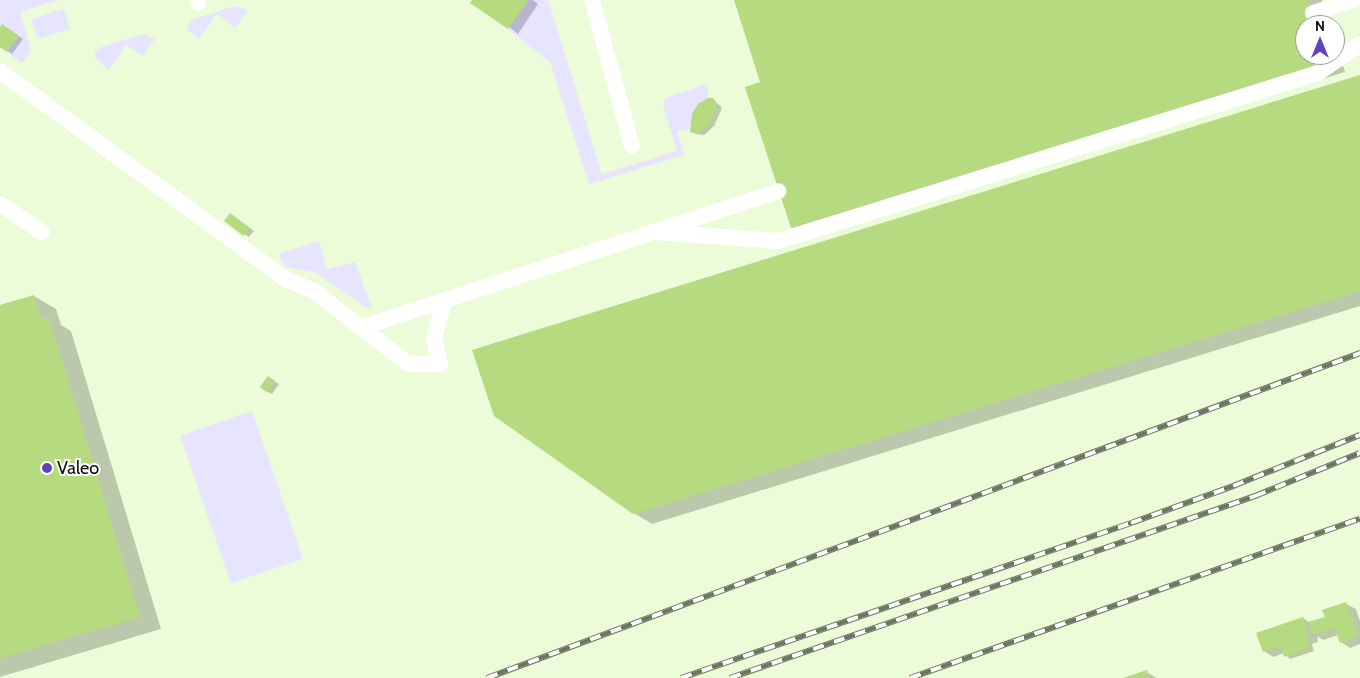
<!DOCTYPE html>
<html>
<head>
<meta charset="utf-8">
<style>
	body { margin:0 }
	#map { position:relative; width:1360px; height:678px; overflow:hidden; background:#ecfbd8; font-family:Cabin,sans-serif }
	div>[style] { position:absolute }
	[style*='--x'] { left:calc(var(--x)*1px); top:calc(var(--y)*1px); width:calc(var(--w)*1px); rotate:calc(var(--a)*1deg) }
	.green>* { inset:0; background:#e6e4ff; transform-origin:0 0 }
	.shadow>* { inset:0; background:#0003 }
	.building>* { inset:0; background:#b5da7f; transform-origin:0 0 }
	.lane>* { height:16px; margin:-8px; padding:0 8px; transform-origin:8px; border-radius:8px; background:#fff }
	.rail>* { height:5.5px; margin-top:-2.75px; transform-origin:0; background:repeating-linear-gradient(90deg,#fff 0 11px,#6d7661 0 22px); box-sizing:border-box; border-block:1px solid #6d7661 }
	.dots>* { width:14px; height:14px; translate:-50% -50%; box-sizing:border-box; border:2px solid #fff; border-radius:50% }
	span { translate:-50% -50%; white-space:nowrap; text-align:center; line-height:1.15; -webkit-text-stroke:4px #fff; paint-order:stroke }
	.poi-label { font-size:18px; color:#0b1005 }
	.left { translate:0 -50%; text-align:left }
	.north { position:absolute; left:1295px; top:15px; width:50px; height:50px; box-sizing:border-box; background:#fff; border:1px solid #9d9f9b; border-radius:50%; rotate:0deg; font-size:14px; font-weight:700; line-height:20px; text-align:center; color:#0b1005 }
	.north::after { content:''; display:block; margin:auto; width:18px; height:22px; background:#6242ba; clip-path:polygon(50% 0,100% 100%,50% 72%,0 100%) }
</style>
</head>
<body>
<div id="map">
	<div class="green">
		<i style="clip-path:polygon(0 0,59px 0,20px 12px,31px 51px,22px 63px,7px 52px,19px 36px,2px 24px,0 27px)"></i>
		<i style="clip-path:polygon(528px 0,548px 0,602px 174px,677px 151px,663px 105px,665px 98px,707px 84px,708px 98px,692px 114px,689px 129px,677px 131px,684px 155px,589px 184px,550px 62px,508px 29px)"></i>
		<i style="clip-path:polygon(235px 6px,248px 10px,235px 28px,217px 14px,199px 39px,187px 29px,188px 24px,192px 20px)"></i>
		<i style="left:64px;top:9px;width:21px;height:34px;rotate:73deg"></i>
		<i style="clip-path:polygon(143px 34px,155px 39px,143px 56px,126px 45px,109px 70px,95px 58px,95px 52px,99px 48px)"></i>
		<i style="clip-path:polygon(319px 241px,327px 269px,355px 262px,372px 308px,367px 308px,316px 273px,284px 266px,280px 258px,281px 253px)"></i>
		<i style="left:252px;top:411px;width:156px;height:76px;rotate:71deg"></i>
	</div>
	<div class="shadow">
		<i style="clip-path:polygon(474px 0,533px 0,538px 4px,518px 34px)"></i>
		<i style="clip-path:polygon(736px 0,1322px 0,1330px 25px,1305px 25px,1305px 55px,1335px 55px,1335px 41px,1345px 72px,809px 237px,792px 227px,761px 82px)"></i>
		<i style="clip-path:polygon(7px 28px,23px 39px,12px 54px,0 46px,0 29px)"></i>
		<i style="clip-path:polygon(1360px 76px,1360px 306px,652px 524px,634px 513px)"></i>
		<i style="clip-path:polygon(713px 99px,722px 108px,714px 126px,704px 135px,696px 134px,691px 132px)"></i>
		<i style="clip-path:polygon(235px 217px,254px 231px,249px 237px,226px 221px)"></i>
		<i style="clip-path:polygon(34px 296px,56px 309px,61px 325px,71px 331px,161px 629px,0 677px,0 306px)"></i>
		<i style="clip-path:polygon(268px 378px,279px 384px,272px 394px,268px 392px)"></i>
		<i style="clip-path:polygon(1346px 604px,1356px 609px,1360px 621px,1360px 644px,1350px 648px,1341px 642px,1338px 635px,1323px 640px,1317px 636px,1318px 642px,1312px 644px,1314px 651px,1290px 659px,1284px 653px,1273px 657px,1264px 651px,1303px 618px,1310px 623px,1326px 617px)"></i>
		<i style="clip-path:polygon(1146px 672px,1157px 678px,1126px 678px)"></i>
	</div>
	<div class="building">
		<i style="clip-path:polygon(472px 0,528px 0,508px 29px,470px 3px)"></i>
		<i style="clip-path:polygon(734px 0,1308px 0,1316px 25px,1305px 25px,1305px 55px,1326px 55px,1328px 62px,791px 228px,745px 87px,760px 82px)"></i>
		<i style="clip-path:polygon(2px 24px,19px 36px,7px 52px,0 47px,0 27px)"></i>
		<i style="clip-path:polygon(1360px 75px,1360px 291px,633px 514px,494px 416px,472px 350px)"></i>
		<i style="clip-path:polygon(708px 98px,713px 98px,717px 105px,710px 124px,698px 133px,690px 132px,692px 114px,698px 104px)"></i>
		<i style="left:230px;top:213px;width:25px;height:10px;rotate:37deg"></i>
		<i style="clip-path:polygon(34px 295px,41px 319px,49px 317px,140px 617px,0 658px,0 305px)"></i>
		<i style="left:268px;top:376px;width:9px;height:14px;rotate:36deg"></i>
		<i style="clip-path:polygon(1346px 602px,1358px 636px,1340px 643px,1334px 628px,1313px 635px,1308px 622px,1325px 617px,1322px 610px)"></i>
		<i style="clip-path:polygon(1303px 617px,1309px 636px,1307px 637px,1310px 648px,1284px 657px,1280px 646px,1263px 652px,1256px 633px)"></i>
		<i style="clip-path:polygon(1147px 670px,1149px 678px,1123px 678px)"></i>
	</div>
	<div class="lane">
		<i style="--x:197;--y:0;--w:3;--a:72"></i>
		<i style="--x:592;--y:0;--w:151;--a:74.7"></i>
		<i style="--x:1313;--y:13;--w:42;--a:-18"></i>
		<i style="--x:0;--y:71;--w:355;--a:36.1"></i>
		<i style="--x:287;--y:280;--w:29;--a:22"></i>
		<i style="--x:314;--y:291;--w:119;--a:37.8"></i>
		<i style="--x:408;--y:364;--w:32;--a:0"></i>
		<i style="--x:440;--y:364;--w:26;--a:-103"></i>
		<i style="--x:434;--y:339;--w:38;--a:-75"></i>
		<i style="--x:0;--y:204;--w:50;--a:33.7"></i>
		<i style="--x:654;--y:232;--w:124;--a:4.2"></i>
		<i style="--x:778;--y:241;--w:566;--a:-17.28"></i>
		<i style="--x:1318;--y:73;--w:51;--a:-34.6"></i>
		<i style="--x:363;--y:327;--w:437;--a:-18.1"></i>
	</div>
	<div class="rail">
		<i style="--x:487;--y:678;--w:932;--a:-20.42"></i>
		<i style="--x:681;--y:678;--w:476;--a:-19"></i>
		<i style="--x:1131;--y:523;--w:109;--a:-19.9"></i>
		<i style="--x:1233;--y:486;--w:137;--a:-21.9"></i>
		<i style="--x:730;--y:678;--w:556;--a:-19.12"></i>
		<i style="--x:1255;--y:496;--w:113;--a:-22.3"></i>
		<i style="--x:910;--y:678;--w:477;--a:-19.5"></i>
	</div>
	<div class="dots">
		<i style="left:47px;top:468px;background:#6242ba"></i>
	</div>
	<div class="poi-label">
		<span class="left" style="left:57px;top:468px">Valeo</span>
	</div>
	<div class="north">N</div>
</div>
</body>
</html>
